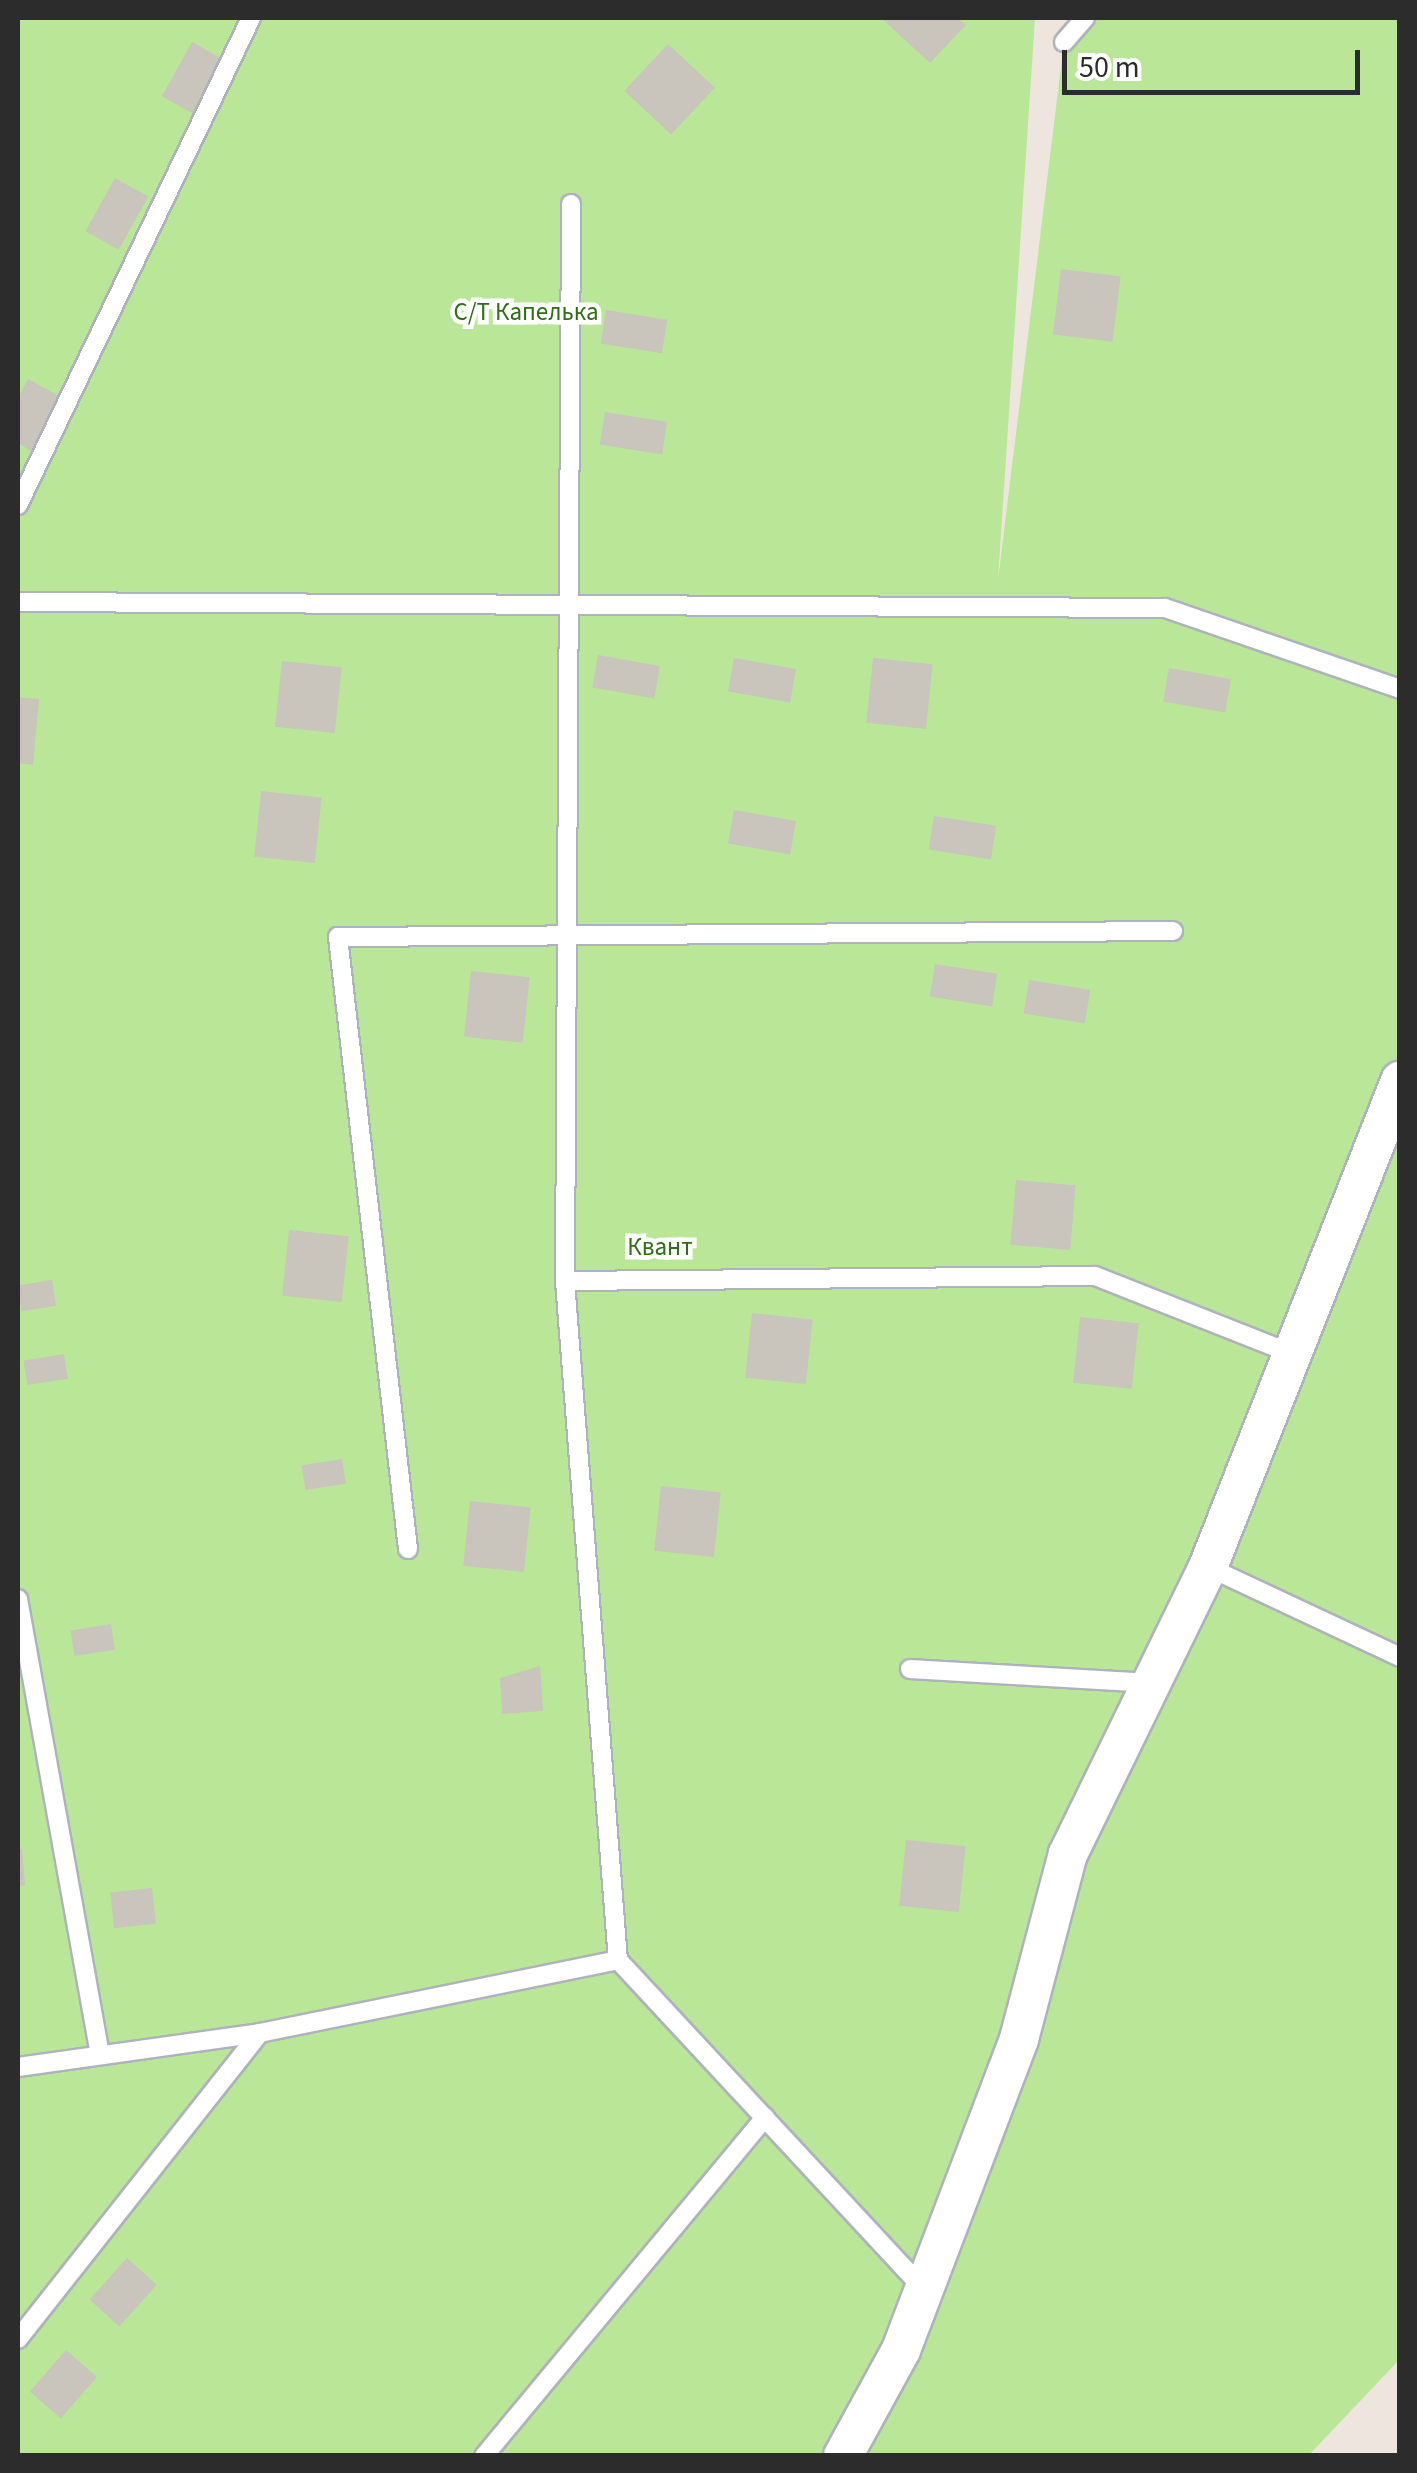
<!DOCTYPE html>
<html>
<head>
<meta charset="utf-8">
<style>
	body { margin:0 }
	#map { position:relative; width:1417px; height:2473px; overflow:hidden; background:#eee6de; font-family:"Source Sans 3",sans-serif }
	div>[style] { position:absolute }
	[style*='--x'] { left:calc(var(--x)*1px); top:calc(var(--y)*1px); width:calc(var(--w)*1px); rotate:calc(var(--a)*1deg) }
	.green>* { inset:0; background:#bae797 }
	.building>* { inset:0; background:#c9c4bc; transform-origin:0 0 }
	.roads { filter:drop-shadow(2px 0 #aeb2bc) drop-shadow(-2px 0 #aeb2bc) drop-shadow(0 2px #aeb2bc) drop-shadow(0 -2px #aeb2bc) }
	.lane>* { height:18px; margin:-9px; padding:0 9px; transform-origin:9px; border-radius:9px; background:#fff }
	.street>* { height:38px; margin:-19px; padding:0 19px; transform-origin:19px; border-radius:19px; background:#fff }
	span { translate:-50% -50%; white-space:nowrap; text-align:center; line-height:1.15; -webkit-text-stroke:9px #fff; paint-order:stroke }
	.park-label { font-size:25px; color:#306e17 }
	.frame { position:absolute; inset:0; border:20px solid #2c2c2c; pointer-events:none }
	.scale { position:absolute; left:1062px; top:50px; width:298px; height:45px; box-sizing:border-box; border:5px solid #2c2c2c; border-top:0; padding-left:12px; font-size:30px; line-height:35px; white-space:nowrap; color:#2c2c2c; -webkit-text-stroke:8px #fff; paint-order:stroke }
</style>
</head>
<body>
<div id="map">
	<div class="green">
		<i style="clip-path:polygon(18px 18px,1035px 18px,998px 580px,1064px 42px,1084px 18px,1399px 18px,1400px 2359px,1309px 2455px,18px 2455px)"></i>
	</div>
	<div class="building">
		<i style="clip-path:polygon(881px 18px,957px 18px,966px 25px,930px 63px)"></i>
		<i style="left:192px;top:42px;width:38px;height:62px;rotate:29deg"></i>
		<i style="left:668px;top:44px;width:64px;height:64px;rotate:43deg"></i>
		<i style="left:115px;top:178px;width:38px;height:61px;rotate:29deg"></i>
		<i style="left:1061px;top:269px;width:60px;height:66px;rotate:7deg"></i>
		<i style="left:606px;top:310px;width:62px;height:34px;rotate:9deg"></i>
		<i style="clip-path:polygon(28px 379px,61px 397px,31px 451px,18px 443px,18px 398px)"></i>
		<i style="left:605px;top:412px;width:63px;height:33px;rotate:9deg"></i>
		<i style="left:598px;top:655px;width:63px;height:33px;rotate:10deg"></i>
		<i style="left:734px;top:658px;width:63px;height:34px;rotate:10deg"></i>
		<i style="left:873px;top:658px;width:60px;height:65px;rotate:6deg"></i>
		<i style="left:282px;top:661px;width:60px;height:66px;rotate:6deg"></i>
		<i style="left:1169px;top:668px;width:63px;height:34px;rotate:10deg"></i>
		<i style="clip-path:polygon(18px 697px,39px 699px,33px 765px,18px 763px)"></i>
		<i style="left:261px;top:791px;width:61px;height:66px;rotate:6deg"></i>
		<i style="left:734px;top:810px;width:63px;height:34px;rotate:10deg"></i>
		<i style="left:934px;top:816px;width:63px;height:34px;rotate:9deg"></i>
		<i style="left:935px;top:964px;width:63px;height:33px;rotate:9deg"></i>
		<i style="left:471px;top:971px;width:59px;height:66px;rotate:6deg"></i>
		<i style="left:1029px;top:980px;width:62px;height:34px;rotate:9deg"></i>
		<i style="left:1016px;top:1180px;width:60px;height:65px;rotate:5deg"></i>
		<i style="left:289px;top:1230px;width:60px;height:66px;rotate:6deg"></i>
		<i style="left:52px;top:1280px;width:26px;height:35px;rotate:81deg"></i>
		<i style="left:752px;top:1313px;width:61px;height:65px;rotate:6deg"></i>
		<i style="left:1080px;top:1317px;width:59px;height:66px;rotate:6deg"></i>
		<i style="left:64px;top:1354px;width:25px;height:41px;rotate:81deg"></i>
		<i style="left:342px;top:1459px;width:25px;height:41px;rotate:81deg"></i>
		<i style="left:661px;top:1486px;width:60px;height:65px;rotate:6deg"></i>
		<i style="left:470px;top:1501px;width:61px;height:65px;rotate:6deg"></i>
		<i style="left:111px;top:1624px;width:26px;height:41px;rotate:81deg"></i>
		<i style="clip-path:polygon(540px 1666px,543px 1711px,502px 1714px,500px 1678px)"></i>
		<i style="left:906px;top:1840px;width:60px;height:66px;rotate:6deg"></i>
		<i style="clip-path:polygon(18px 1849px,22px 1849px,25px 1885px,18px 1886px)"></i>
		<i style="left:152px;top:1888px;width:36px;height:42px;rotate:84deg"></i>
		<i style="left:127px;top:2258px;width:40px;height:56px;rotate:42deg"></i>
		<i style="left:66px;top:2350px;width:41px;height:55px;rotate:41deg"></i>
	</div>
	<div class="roads">
		<div class="lane">
			<i style="--x:1064;--y:42;--w:32;--a:-49"></i>
			<i style="--x:571;--y:204;--w:1077;--a:90.32"></i>
			<i style="--x:565;--y:1281;--w:681;--a:85.54"></i>
			<i style="--x:618;--y:1960;--w:449;--a:47.1"></i>
			<i style="--x:18;--y:505;--w:540;--a:-64.43"></i>
			<i style="--x:18;--y:602;--w:1147;--a:0.3"></i>
			<i style="--x:1165;--y:608;--w:249;--a:19"></i>
			<i style="--x:565;--y:1281;--w:530;--a:-0.54"></i>
			<i style="--x:1095;--y:1276;--w:210;--a:21.5"></i>
			<i style="--x:408;--y:1549;--w:616;--a:-96.53"></i>
			<i style="--x:338;--y:937;--w:835;--a:-0.41"></i>
			<i style="--x:1208;--y:1567;--w:212;--a:25.1"></i>
			<i style="--x:18;--y:1599;--w:461;--a:79.8"></i>
			<i style="--x:910;--y:1669;--w:241;--a:3.3"></i>
			<i style="--x:18;--y:2067;--w:244;--a:-8"></i>
			<i style="--x:260;--y:2033;--w:365;--a:-11.5"></i>
			<i style="--x:18;--y:2339;--w:390;--a:-51.7"></i>
			<i style="--x:484;--y:2456;--w:440;--a:-50.3"></i>
		</div>
		<div class="street">
			<i style="--x:843;--y:2456;--w:121;--a:-61.3"></i>
			<i style="--x:901;--y:2350;--w:333;--a:-69.2"></i>
			<i style="--x:1019;--y:2039;--w:191;--a:-75.2"></i>
			<i style="--x:1068;--y:1854;--w:319;--a:-64"></i>
			<i style="--x:1208;--y:1567;--w:523;--a:-68.44"></i>
		</div>
	</div>
	<div class="park-label">
		<span style="left:526px;top:312px">С/Т Капелька</span>
		<span style="left:660px;top:1247px">Квант</span>
	</div>
	<div class="frame"></div>
	<div class="scale">50 m</div>
</div>
</body>
</html>
